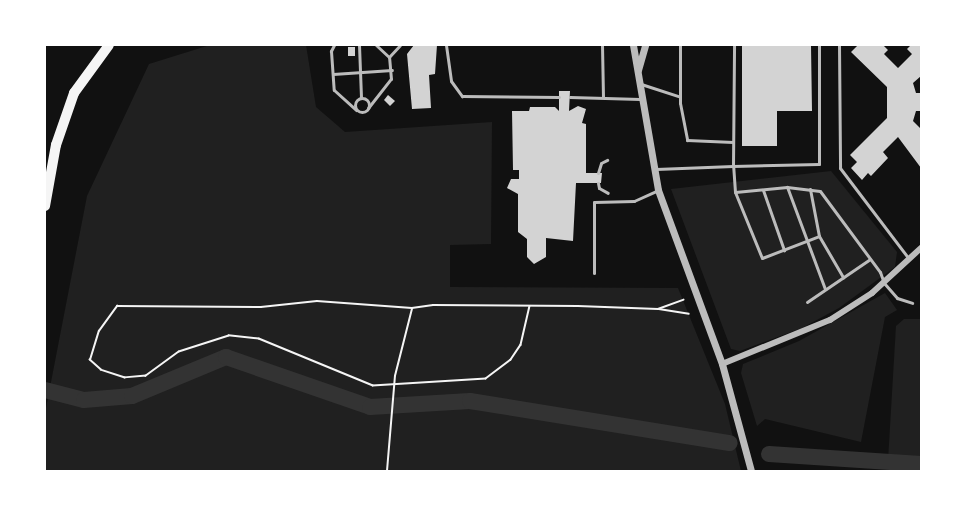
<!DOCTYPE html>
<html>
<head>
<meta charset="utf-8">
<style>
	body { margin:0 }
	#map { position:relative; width:966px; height:516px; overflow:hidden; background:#111; font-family:Roboto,sans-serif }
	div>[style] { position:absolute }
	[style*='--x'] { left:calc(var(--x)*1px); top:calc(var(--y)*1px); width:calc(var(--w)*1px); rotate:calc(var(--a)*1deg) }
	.green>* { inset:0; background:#202020 }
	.river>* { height:16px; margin:-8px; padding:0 8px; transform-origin:8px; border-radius:8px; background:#333 }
	.building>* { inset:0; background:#d3d3d3; transform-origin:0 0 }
	.path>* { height:1.5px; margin:-0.75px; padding:0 0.75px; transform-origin:0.75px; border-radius:0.75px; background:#f5f5f5 }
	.service>* { height:3px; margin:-1.5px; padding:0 1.5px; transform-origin:1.5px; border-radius:1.5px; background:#bcbcbc }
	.service>.ring { margin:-1.5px; padding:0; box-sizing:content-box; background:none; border:3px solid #bcbcbc; border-radius:50% }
	.minor>* { height:6px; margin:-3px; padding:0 3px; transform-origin:3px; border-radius:3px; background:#bcbcbc }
	.tertiary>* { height:7px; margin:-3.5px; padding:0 3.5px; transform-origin:3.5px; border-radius:3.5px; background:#bcbcbc }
	.motorway>* { height:10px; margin:-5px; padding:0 5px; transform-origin:5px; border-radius:5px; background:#f5f5f5 }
	span { translate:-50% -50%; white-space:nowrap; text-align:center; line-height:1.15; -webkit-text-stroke:5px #fff; paint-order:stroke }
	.frame { position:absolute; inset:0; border:46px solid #fff; pointer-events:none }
</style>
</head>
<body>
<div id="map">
	<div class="green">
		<i style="clip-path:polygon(210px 45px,306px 45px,316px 107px,345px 132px,492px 122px,491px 244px,450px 245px,450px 287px,678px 288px,725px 404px,741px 471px,45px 471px,45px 413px,87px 196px,149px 64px)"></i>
		<i style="clip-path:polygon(831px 171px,897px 252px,895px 267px,839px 308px,802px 328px,740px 351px,731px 349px,671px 189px)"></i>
		<i style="clip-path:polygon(885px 293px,897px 310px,885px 317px,861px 442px,765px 419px,757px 426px,741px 373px,743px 364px,799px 341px)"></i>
		<i style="clip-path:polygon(904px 319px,921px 319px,921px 463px,888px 461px,896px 326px)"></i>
	</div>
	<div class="river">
		<i style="--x:45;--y:390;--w:40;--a:14.4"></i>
		<i style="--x:84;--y:400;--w:48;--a:-4.8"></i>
		<i style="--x:132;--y:396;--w:102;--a:-22.5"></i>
		<i style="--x:226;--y:357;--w:152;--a:19.1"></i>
		<i style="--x:370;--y:407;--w:100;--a:-3.4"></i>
		<i style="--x:470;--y:401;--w:263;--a:9.2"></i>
		<i style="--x:769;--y:454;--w:152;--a:3.8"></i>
	</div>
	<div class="building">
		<i style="clip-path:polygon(414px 45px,437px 45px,435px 74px,429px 75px,431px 108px,412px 109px,407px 54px)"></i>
		<i style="clip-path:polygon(742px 45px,811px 45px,812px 111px,777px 111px,777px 146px,742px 146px)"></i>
		<i style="clip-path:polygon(858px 45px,883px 45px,888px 50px,884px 54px,898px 68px,912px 54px,907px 49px,911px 45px,921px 45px,921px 76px,913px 83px,916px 93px,921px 93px,921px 111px,916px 111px,913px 121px,921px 129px,921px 168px,898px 137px,883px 152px,888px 158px,871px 176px,868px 173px,862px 180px,851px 168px,857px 162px,850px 155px,887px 118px,887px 87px,851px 52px)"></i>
		<i style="left:355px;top:47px;width:9px;height:7px;rotate:90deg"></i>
		<i style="clip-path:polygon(559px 91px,570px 91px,569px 111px,578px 106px,586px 109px,582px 123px,586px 124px,586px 173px,602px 173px,601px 183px,576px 183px,573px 241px,546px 238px,546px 257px,534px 264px,527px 257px,527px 239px,518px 232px,518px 194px,507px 188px,511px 179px,519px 179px,519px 170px,513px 170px,512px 111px,529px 111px,530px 107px,555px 107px,559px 111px)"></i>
		<i style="clip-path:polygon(388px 95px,395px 101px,390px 106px,384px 100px)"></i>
	</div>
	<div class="path">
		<i style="--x:530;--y:306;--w:40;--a:103"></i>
		<i style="--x:521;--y:345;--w:18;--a:124"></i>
		<i style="--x:511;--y:360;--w:31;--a:143"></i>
		<i style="--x:486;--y:379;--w:113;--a:176.5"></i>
		<i style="--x:373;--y:386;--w:123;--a:-157.6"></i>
		<i style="--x:259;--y:339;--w:30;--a:-174"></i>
		<i style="--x:229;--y:336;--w:52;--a:162.3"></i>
		<i style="--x:179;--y:352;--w:41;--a:144"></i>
		<i style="--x:146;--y:376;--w:21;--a:175"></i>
		<i style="--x:125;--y:378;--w:25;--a:-162"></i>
		<i style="--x:101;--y:370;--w:15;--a:-138"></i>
		<i style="--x:90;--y:360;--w:30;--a:-73"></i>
		<i style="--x:99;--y:331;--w:31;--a:-54"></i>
		<i style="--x:117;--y:306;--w:144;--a:0.4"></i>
		<i style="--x:261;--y:307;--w:56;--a:-6.1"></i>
		<i style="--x:317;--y:301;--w:95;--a:4.2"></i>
		<i style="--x:412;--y:308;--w:21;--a:-8"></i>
		<i style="--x:433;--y:305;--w:145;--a:0.4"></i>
		<i style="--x:578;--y:306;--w:80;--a:2.1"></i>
		<i style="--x:658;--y:309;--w:27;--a:-20"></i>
		<i style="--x:659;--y:309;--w:30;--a:9"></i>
		<i style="--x:387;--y:471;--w:95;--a:-85.2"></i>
		<i style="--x:395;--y:376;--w:69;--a:-75.8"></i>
	</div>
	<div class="service">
		<i style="--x:334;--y:45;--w:7;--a:117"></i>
		<i style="--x:331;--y:51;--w:39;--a:86"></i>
		<i style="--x:334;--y:90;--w:30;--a:42"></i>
		<i style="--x:359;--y:45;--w:53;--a:87.8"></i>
		<i style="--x:376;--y:45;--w:18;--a:43"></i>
		<i style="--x:389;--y:57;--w:16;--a:-47"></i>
		<i style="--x:446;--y:45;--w:36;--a:82"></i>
		<i style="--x:451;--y:81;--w:19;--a:54"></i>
		<i style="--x:462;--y:96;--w:97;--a:0.6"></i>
		<i style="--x:602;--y:45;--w:52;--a:88.9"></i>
		<i style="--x:680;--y:45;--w:58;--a:90"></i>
		<i style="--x:680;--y:103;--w:38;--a:79"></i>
		<i style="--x:687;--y:140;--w:46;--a:2.5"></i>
		<i style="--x:839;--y:45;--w:123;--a:89.5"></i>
		<i style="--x:840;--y:168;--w:114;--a:52.8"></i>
		<i style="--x:333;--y:74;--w:59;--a:-3.9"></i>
		<i style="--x:641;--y:84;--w:40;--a:18"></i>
		<i style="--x:570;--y:97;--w:70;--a:1.6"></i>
		<i class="ring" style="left:355px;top:98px;width:11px;height:11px"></i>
		<i style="--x:368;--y:108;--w:37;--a:-52"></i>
		<i style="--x:391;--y:79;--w:22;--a:-95"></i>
		<i style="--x:656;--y:169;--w:77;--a:-2.2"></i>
		<i style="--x:733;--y:166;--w:121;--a:-89.5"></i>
		<i style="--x:598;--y:173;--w:10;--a:-73"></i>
		<i style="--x:601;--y:163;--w:7;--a:-27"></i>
		<i style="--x:598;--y:183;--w:5;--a:79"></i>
		<i style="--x:599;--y:188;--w:10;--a:29"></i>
		<i style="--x:787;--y:187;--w:52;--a:174.5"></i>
		<i style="--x:735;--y:192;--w:71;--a:67.8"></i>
		<i style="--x:762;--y:258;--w:61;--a:-21.1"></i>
		<i style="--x:810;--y:189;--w:48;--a:79.2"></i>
		<i style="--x:819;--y:236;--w:48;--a:59.7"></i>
		<i style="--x:763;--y:190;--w:64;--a:70.7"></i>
		<i style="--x:735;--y:192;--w:26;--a:-94"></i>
		<i style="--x:733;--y:166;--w:86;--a:-1.3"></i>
		<i style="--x:819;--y:164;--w:119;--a:-90"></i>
		<i style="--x:594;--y:273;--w:71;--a:-90"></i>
		<i style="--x:594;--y:202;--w:40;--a:-1.4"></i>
		<i style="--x:634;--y:201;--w:24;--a:-24"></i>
		<i style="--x:825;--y:289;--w:109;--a:-110.4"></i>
		<i style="--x:787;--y:187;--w:33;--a:7"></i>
		<i style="--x:820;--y:191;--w:101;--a:53.5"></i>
		<i style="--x:880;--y:272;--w:12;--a:70"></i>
		<i style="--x:884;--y:283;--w:20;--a:49"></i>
		<i style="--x:897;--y:298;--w:16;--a:18"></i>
		<i style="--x:807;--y:302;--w:76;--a:-34.3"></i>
	</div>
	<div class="minor">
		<i style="--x:722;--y:364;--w:117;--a:-22.2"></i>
		<i style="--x:830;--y:320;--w:50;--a:-32.7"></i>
		<i style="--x:872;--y:293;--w:67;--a:-42.6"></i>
	</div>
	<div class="tertiary">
		<i style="--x:633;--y:45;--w:147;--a:80.2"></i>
		<i style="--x:658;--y:190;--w:185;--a:69.8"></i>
		<i style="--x:722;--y:364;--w:111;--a:74.8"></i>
		<i style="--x:638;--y:70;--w:26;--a:-74"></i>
	</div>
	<div class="motorway">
		<i style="--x:45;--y:206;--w:62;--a:-79.8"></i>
		<i style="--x:56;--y:145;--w:55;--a:-70.9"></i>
		<i style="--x:74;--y:93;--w:59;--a:-53.9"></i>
	</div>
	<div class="frame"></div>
</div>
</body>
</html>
